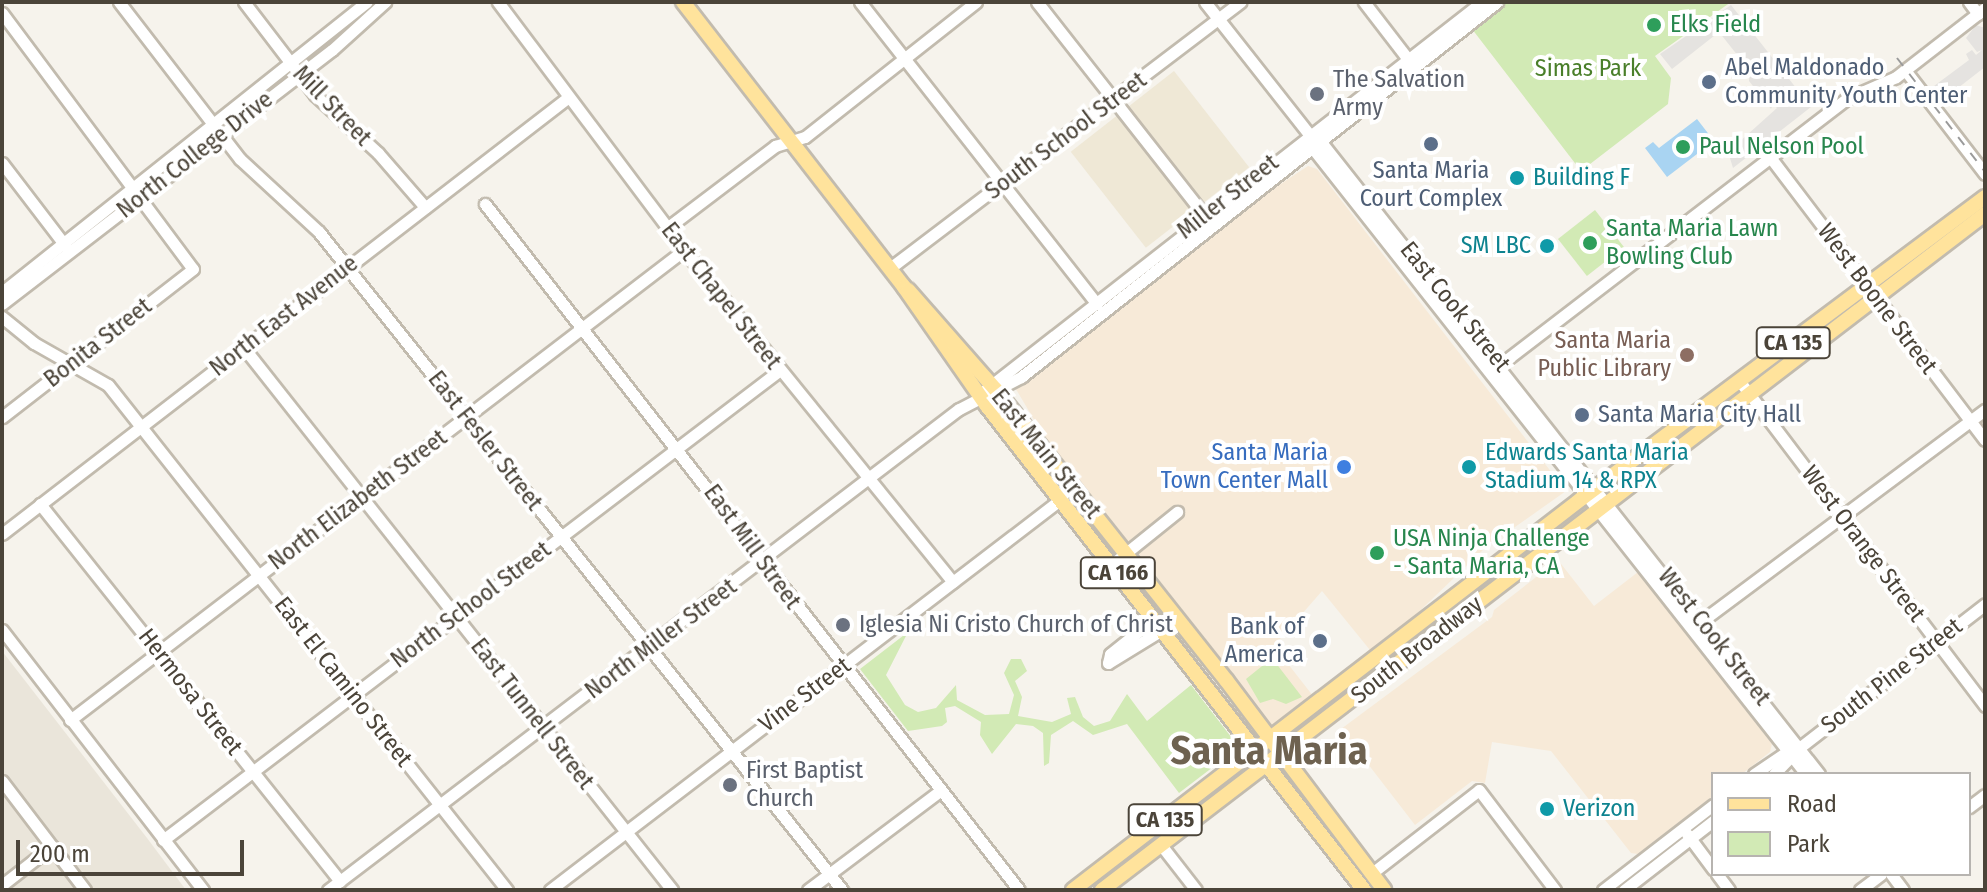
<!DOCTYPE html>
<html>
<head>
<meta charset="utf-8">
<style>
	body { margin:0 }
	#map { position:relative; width:1987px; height:892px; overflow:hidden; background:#f6f3ec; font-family:"Fira Sans Condensed",sans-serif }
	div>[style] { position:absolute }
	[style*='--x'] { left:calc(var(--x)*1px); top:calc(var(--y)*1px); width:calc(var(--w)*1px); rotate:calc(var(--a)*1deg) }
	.residential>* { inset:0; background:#eae5da }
	.commercial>* { inset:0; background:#f7ead8 }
	.education>* { inset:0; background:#efe8d6; transform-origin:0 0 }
	.green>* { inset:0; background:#d2eab5; transform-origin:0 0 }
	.parking>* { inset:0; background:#e5e3e0 }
	.water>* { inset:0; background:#a9d4f2 }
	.roads { filter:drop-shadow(2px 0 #c2bbae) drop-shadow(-2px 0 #c2bbae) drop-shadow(0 2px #c2bbae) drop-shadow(0 -2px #c2bbae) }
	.minor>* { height:11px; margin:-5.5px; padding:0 5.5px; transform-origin:5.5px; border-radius:5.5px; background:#fff }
	.major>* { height:14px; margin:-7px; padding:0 7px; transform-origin:7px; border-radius:7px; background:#ffe39c }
	.rail>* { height:2px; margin-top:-1px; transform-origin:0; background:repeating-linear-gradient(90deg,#9a9a9a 0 10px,transparent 0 20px) }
	.dots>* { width:22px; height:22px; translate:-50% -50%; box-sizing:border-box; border:4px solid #fff; border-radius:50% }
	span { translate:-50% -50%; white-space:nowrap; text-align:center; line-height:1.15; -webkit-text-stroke:8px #fff; paint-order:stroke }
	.shield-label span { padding:2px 6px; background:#fff; border:2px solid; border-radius:6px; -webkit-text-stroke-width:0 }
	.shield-label { font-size:22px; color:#4b4439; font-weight:700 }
	.leisure-label { font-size:24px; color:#27864d }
	.left { translate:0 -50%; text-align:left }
	.service-label { font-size:24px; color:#4e5e75 }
	.right { translate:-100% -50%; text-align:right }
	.park-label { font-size:24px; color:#4a7f2a }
	.worship-label { font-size:24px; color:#5b616d }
	.street-label { font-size:24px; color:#4b4439 }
	.culture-label { font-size:24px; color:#0d838f }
	.education-label { font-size:24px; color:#785e54 }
	.shop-label { font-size:24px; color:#366cbe }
	.town-label { font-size:40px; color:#6e6250; font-weight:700 }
	.frame { position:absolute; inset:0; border:4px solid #4b4439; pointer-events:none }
	.legend { position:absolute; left:1711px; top:772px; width:260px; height:104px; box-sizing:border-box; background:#fff; border:2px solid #b7b4b0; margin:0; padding:10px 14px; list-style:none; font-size:24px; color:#4b4439 }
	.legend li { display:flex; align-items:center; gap:16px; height:40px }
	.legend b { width:40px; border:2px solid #b7b4b0 }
	.scale { position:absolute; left:16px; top:840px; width:228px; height:36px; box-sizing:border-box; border:4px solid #4b4439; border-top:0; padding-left:10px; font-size:24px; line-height:28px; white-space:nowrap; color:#4b4439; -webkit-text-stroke:6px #fff; paint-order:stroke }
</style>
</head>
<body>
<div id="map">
	<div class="residential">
		<i style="clip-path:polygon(2px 651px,147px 838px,186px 890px,2px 890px)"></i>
	</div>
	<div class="commercial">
		<i style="clip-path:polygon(1308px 166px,1317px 169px,1566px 491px,1484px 549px,1374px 655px,1322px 591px,1274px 646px,1317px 701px,1272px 736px,1074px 487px,1014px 386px,1224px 221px)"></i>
		<i style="clip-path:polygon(1558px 560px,1594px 606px,1638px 572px,1772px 744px,1770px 752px,1742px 774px,1713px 774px,1713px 796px,1638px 854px,1631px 853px,1551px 751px,1492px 742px,1485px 783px,1472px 781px,1415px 825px,1341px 729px,1492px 617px,1494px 610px)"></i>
	</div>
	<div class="education">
		<i style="left:1174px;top:71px;width:122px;height:131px;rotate:52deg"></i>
	</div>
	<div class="green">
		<i style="clip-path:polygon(1506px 2px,1731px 2px,1655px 56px,1671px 78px,1668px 104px,1581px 171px,1472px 29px)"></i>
		<i style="left:1595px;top:210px;width:47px;height:47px;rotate:52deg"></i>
		<i style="clip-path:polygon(908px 632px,886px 675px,905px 705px,918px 712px,936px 708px,956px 685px,957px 700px,985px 715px,1009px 714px,1014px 695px,1004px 673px,1011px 659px,1021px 659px,1027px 671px,1015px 681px,1022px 697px,1018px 716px,1052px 722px,1071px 714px,1067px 698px,1075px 697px,1083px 717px,1094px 726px,1110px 721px,1127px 694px,1147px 721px,1191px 685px,1235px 742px,1234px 751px,1179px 793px,1127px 724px,1093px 735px,1073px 721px,1051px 735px,1049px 763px,1044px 766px,1043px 733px,1033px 726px,1016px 724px,992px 754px,980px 735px,981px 722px,955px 706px,945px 708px,947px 722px,942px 726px,908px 731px,860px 669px)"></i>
		<i style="clip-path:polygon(1272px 658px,1302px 697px,1286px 704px,1273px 699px,1260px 703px,1246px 679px)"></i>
	</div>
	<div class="parking">
		<i style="clip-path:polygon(1731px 5px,1811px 107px,1733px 168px,1728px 152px,1777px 108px,1773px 104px,1771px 109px,1749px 81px,1750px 71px,1719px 32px,1672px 69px,1660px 54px)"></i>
		<i style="clip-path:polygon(1976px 25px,1985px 28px,1985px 67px,1945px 98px,1934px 86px,1969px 60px,1966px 54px,1972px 50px,1976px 55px,1982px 50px,1977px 52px,1966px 38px)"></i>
	</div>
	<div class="water">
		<i style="clip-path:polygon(1697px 119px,1714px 141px,1667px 177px,1645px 148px,1653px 142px,1659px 148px)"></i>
	</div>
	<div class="roads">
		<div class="minor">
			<i style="--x:119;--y:2;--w:198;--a:52.4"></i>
			<i style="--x:240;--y:159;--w:108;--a:42.7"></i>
			<i style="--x:319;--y:232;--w:841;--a:51.52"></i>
			<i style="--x:244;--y:2;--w:117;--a:52.6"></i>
			<i style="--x:315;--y:95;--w:86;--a:42.6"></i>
			<i style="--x:378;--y:153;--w:72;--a:49"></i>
			<i style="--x:498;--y:2;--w:310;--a:53.1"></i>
			<i style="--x:684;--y:250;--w:427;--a:51"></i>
			<i style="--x:860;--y:2;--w:384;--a:51.9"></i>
			<i style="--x:1037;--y:2;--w:269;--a:51.9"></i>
			<i style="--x:1205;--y:2;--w:168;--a:51.8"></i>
			<i style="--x:1309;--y:134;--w:12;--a:81"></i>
			<i style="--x:1311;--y:146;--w:800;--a:51.75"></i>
			<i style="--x:1364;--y:2;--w:77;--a:52.4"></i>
			<i style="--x:1969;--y:2;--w:15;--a:53"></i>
			<i style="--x:2;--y:13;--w:319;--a:53.3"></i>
			<i style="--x:193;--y:269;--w:242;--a:142.2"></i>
			<i style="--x:1905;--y:70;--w:131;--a:52.4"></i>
			<i style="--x:1317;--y:137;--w:811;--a:51.76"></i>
			<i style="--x:1770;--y:157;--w:355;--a:52.8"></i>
			<i style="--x:2;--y:163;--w:107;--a:52.6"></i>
			<i style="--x:485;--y:204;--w:869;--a:52.1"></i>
			<i style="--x:667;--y:228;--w:136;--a:-37.2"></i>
			<i style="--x:775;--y:146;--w:31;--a:-17"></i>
			<i style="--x:805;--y:137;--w:218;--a:-38.3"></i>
			<i style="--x:890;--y:268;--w:440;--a:-37.2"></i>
			<i style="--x:2;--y:292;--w:466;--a:-38.5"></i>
			<i style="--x:2;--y:304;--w:416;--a:-37.6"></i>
			<i style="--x:332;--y:50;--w:72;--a:-42.2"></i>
			<i style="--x:2;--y:317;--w:41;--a:39.1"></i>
			<i style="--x:34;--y:343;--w:85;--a:29.6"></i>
			<i style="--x:108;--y:385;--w:644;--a:51.69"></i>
			<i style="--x:244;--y:348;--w:691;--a:51.7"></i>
			<i style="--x:1497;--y:367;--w:442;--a:-37.5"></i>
			<i style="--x:1848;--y:98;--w:52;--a:-23.6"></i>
			<i style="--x:1896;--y:77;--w:113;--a:-37.8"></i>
			<i style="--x:1741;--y:383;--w:405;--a:52.9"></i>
			<i style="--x:985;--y:390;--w:631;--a:-37.98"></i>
			<i style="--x:40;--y:504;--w:482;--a:51.5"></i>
			<i style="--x:2;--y:534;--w:712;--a:-37.64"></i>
			<i style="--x:1111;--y:565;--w:85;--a:-38.8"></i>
			<i style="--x:1699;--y:623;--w:357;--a:-36.7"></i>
			<i style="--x:2;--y:630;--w:329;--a:52.3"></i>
			<i style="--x:1108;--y:663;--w:9;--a:-77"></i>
			<i style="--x:1110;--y:654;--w:56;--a:-38.5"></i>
			<i style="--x:1108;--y:663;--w:63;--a:-31.4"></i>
			<i style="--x:70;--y:720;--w:773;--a:-37.43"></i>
			<i style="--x:1754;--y:774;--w:45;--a:-34"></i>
			<i style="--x:1774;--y:774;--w:36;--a:-46"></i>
			<i style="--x:1799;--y:748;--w:235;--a:-37.7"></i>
			<i style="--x:2;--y:781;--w:137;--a:52.7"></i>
			<i style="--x:1969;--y:807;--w:20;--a:-37"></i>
			<i style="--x:1687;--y:834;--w:44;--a:53.4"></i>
			<i style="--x:163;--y:840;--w:776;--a:-37.3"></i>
			<i style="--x:1161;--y:845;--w:57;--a:52.1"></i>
			<i style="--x:1372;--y:873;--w:135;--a:-37.8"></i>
			<i style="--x:1479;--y:790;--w:126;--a:52.8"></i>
			<i style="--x:1717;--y:874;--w:20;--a:53"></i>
			<i style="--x:1891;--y:874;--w:20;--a:53"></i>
			<i style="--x:2;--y:885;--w:63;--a:-38"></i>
			<i style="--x:328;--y:890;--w:793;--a:-37.32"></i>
			<i style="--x:959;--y:409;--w:70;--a:-27.3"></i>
			<i style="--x:1021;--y:377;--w:606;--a:-38.23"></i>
			<i style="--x:550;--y:890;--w:642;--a:-37.41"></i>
			<i style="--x:808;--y:890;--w:165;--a:-36.9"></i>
			<i style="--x:1603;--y:890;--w:139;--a:-37.7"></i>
			<i style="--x:1624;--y:890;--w:113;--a:-37.8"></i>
			<i style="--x:1860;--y:890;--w:26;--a:-37"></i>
		</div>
		<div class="major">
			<i style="--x:683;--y:2;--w:361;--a:52.2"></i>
			<i style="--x:904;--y:287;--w:145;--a:55.1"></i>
			<i style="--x:987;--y:406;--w:614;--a:52.08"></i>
			<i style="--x:908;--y:290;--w:133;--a:48.7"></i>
			<i style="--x:996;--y:390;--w:370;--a:51.6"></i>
			<i style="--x:1226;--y:680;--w:263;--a:53"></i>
			<i style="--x:1073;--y:890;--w:641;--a:-37.58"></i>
			<i style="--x:1581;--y:499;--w:504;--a:-36.78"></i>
			<i style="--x:1102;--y:890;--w:1112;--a:-37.44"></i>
		</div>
	</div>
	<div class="rail">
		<i style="--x:1897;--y:58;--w:144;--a:52.3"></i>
	</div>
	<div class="dots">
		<i style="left:1654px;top:25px;background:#2e9e5b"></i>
		<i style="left:1709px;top:82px;background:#5c6f8a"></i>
		<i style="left:1317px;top:94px;background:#6b7280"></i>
		<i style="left:1431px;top:144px;background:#5c6f8a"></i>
		<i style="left:1683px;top:147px;background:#2e9e5b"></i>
		<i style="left:1517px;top:178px;background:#0f9aa8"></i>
		<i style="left:1590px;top:243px;background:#2e9e5b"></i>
		<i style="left:1547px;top:246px;background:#0f9aa8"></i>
		<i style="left:1687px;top:355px;background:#8d6e63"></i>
		<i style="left:1582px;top:415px;background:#5c6f8a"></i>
		<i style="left:1344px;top:467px;background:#3f7fe0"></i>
		<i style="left:1469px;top:467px;background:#0f9aa8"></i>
		<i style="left:1377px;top:553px;background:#2e9e5b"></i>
		<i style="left:843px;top:625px;background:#6b7280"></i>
		<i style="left:1320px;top:641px;background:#5c6f8a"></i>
		<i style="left:730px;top:785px;background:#6b7280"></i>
		<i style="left:1547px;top:809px;background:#0f9aa8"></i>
	</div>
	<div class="shield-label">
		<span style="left:1793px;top:343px">CA 135</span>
		<span style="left:1118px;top:573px">CA 166</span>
		<span style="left:1165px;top:820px">CA 135</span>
	</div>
	<div class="leisure-label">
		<span class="left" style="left:1670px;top:25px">Elks Field</span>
		<span class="left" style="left:1699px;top:147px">Paul Nelson Pool</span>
		<span class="left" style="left:1606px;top:243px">Santa Maria Lawn<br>Bowling Club</span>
		<span class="left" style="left:1393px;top:553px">USA Ninja Challenge<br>- Santa Maria, CA</span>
	</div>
	<div class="service-label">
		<span class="left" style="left:1725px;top:82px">Abel Maldonado<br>Community Youth Center</span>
		<span style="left:1431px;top:185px">Santa Maria<br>Court Complex</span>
		<span class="left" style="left:1598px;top:415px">Santa Maria City Hall</span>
		<span class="right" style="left:1304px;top:641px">Bank of<br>America</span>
	</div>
	<div class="park-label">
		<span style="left:1588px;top:69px">Simas Park</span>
	</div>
	<div class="worship-label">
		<span class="left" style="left:1333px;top:94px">The Salvation<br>Army</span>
		<span class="left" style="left:859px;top:625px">Iglesia Ni Cristo Church of Christ</span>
		<span class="left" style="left:746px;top:785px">First Baptist<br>Church</span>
	</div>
	<div class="street-label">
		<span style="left:332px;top:106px;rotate:46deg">Mill Street</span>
		<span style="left:1066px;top:136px;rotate:-37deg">South School Street</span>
		<span style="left:195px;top:155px;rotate:-38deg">North College Drive</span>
		<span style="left:1228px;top:197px;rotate:-38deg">Miller Street</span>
		<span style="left:721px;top:296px;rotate:52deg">East Chapel Street</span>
		<span style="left:1877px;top:299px;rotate:53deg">West Boone Street</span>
		<span style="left:1455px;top:307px;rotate:51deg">East Cook Street</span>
		<span style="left:284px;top:316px;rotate:-38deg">North East Avenue</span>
		<span style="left:98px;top:343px;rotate:-38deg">Bonita Street</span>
		<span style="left:485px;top:441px;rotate:52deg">East Fesler Street</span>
		<span style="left:1046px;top:454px;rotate:51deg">East Main Street</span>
		<span style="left:358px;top:500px;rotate:-37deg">North Elizabeth Street</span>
		<span style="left:1863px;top:544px;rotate:53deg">West Orange Street</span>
		<span style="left:752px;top:547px;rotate:54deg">East Mill Street</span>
		<span style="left:471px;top:605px;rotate:-37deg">North School Street</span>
		<span style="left:1714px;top:637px;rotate:52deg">West Cook Street</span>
		<span style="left:661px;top:639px;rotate:-37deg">North Miller Street</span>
		<span style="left:1417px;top:650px;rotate:-38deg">South Broadway</span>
		<span style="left:1892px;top:676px;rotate:-38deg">South Pine Street</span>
		<span style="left:343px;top:682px;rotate:52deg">East El Camino Street</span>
		<span style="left:190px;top:692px;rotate:52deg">Hermosa Street</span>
		<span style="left:805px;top:695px;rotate:-37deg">Vine Street</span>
		<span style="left:532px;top:714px;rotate:52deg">East Tunnell Street</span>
	</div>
	<div class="culture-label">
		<span class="left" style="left:1533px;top:178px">Building F</span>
		<span class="right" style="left:1531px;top:246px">SM LBC</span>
		<span class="left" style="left:1485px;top:467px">Edwards Santa Maria<br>Stadium 14 &amp; RPX</span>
		<span class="left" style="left:1563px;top:809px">Verizon</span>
	</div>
	<div class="education-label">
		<span class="right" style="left:1671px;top:355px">Santa Maria<br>Public Library</span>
	</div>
	<div class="shop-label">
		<span class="right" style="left:1328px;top:467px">Santa Maria<br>Town Center Mall</span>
	</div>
	<div class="town-label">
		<span style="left:1269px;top:751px">Santa Maria</span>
	</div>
	<div class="frame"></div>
	<ul class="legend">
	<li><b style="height:10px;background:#ffe39c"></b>Road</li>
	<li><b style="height:22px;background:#d2eab5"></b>Park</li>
	</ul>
	<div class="scale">200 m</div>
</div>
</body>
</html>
